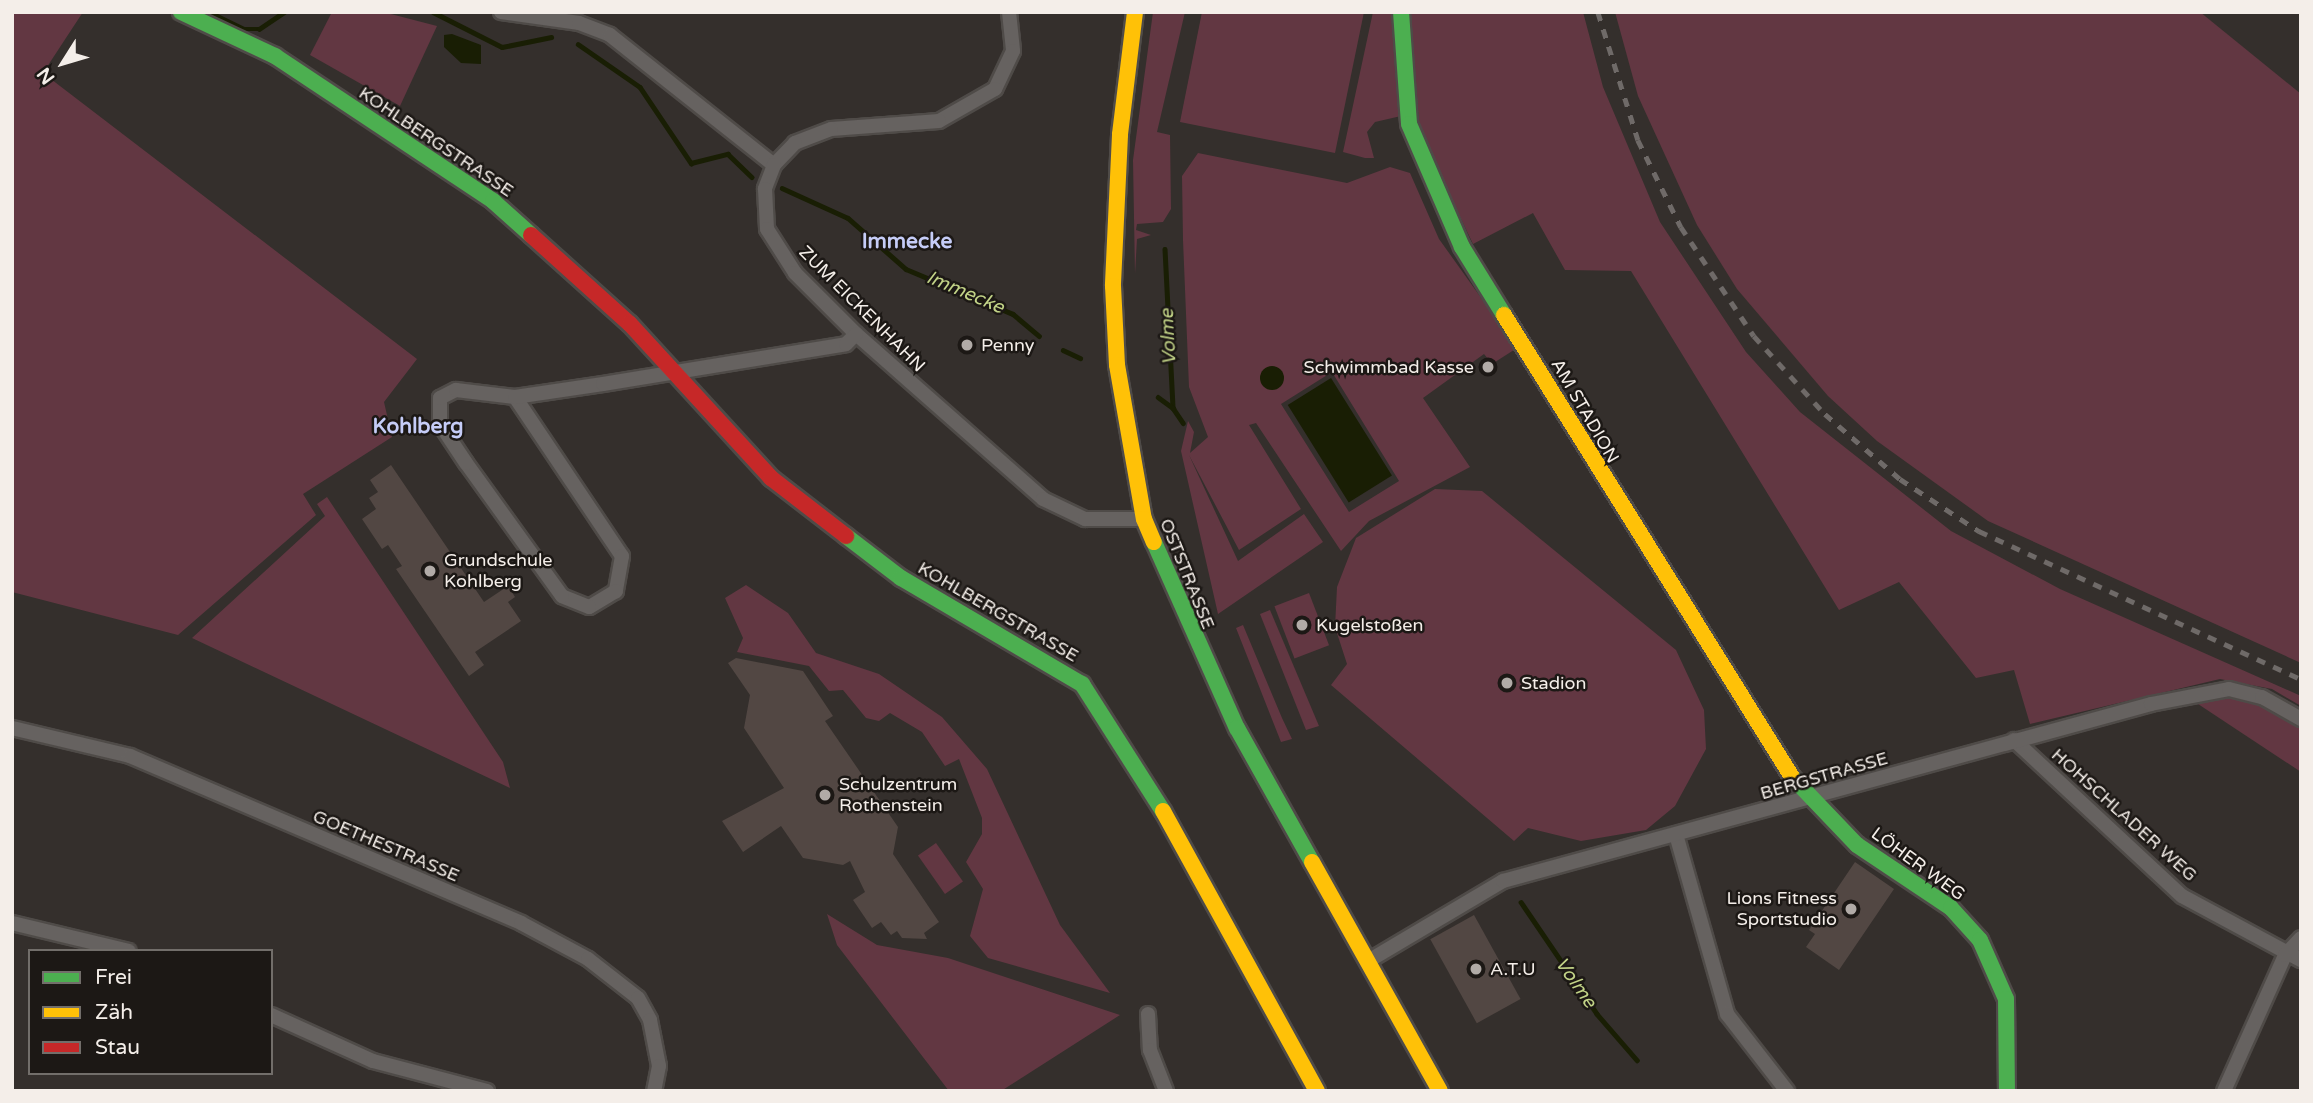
<!DOCTYPE html>
<html>
<head>
<meta charset="utf-8">
<style>
	body { margin:0 }
	#map { position:relative; width:2313px; height:1103px; overflow:hidden; background:#342f2c; font-family:"Varela Round",sans-serif }
	div>[style] { position:absolute }
	[style*='--x'] { left:calc(var(--x)*1px); top:calc(var(--y)*1px); width:calc(var(--w)*1px); rotate:calc(var(--a)*1deg) }
	.green>* { inset:0; background:#623742; transform-origin:0 0 }
	.water>* { inset:0; background:#191e04; transform-origin:0 0 }
	.round { border-radius:50% }
	.stream>* { height:4.5px; margin:-2.25px; padding:0 2.25px; transform-origin:2.25px; border-radius:2.25px; background:#191e04 }
	.building>* { inset:0; background:#524743; transform-origin:0 0 }
	.roads { filter:drop-shadow(2px 0 #4f4b48) drop-shadow(-2px 0 #4f4b48) drop-shadow(0 2px #4f4b48) drop-shadow(0 -2px #4f4b48) }
	.street>* { height:14px; margin:-7px; padding:0 7px; transform-origin:7px; border-radius:7px; background:#666260 }
	.fast>* { height:16px; margin:-8px; padding:0 8px; transform-origin:8px; border-radius:8px; background:#4caf50 }
	.slow>* { height:16px; margin:-8px; padding:0 8px; transform-origin:8px; border-radius:8px; background:#ffc107 }
	.jam>* { height:16px; margin:-8px; padding:0 8px; transform-origin:8px; border-radius:8px; background:#c62828 }
	.rail>* { height:4.5px; margin-top:-2.25px; transform-origin:0; background:repeating-linear-gradient(90deg,#6f6a68 0 9px,transparent 0 18px) }
	.dots>* { width:19px; height:19px; translate:-50% -50%; box-sizing:border-box; border:4px solid #1c1815; border-radius:50% }
	span { translate:-50% -50%; white-space:nowrap; text-align:center; line-height:1.15; -webkit-text-stroke:5px #1c1815; paint-order:stroke }
	.street-label { font-size:18px; color:#f4eee9 }
	.poi-label { font-size:18px; color:#f4eee9 }
	.left { translate:0 -50%; text-align:left }
	.right { translate:-100% -50%; text-align:right }
	.water-label { font-size:19px; color:#c2d387; font-style:italic }
	.quarter-label { font-size:21px; color:#c5ccf7; font-weight:700 }
	.frame { position:absolute; inset:0; border:14px solid #f4eee9; pointer-events:none }
	.legend { position:absolute; left:28px; top:949px; width:245px; height:126px; box-sizing:border-box; background:#1c1815; border:2px solid #726e6a; margin:0; padding:9px 12px; list-style:none; font-size:21px; color:#f4eee9 }
	.legend li { display:flex; align-items:center; gap:14px; height:35px }
	.legend b { width:35px; border:2px solid #726e6a }
	.north { position:absolute; left:28px; top:28px; width:70px; height:70px; -webkit-text-stroke:5px #1c1815; paint-order:stroke; rotate:233deg; font-size:19px; font-weight:700; line-height:28px; text-align:center; color:#f4eee9 }
	.north::after { content:''; display:block; margin:auto; width:24px; height:32px; background:#f4eee9; clip-path:polygon(50% 0,100% 100%,50% 72%,0 100%) }
</style>
</head>
<body>
<div id="map">
	<div class="green">
		<i style="clip-path:polygon(12px 12px,83px 12px,43px 73px,417px 359px,384px 402px,392px 437px,303px 494px,316px 515px,178px 635px,12px 592px)"></i>
		<i style="clip-path:polygon(332px 12px,383px 12px,437px 26px,400px 106px,310px 55px)"></i>
		<i style="clip-path:polygon(1153px 12px,1185px 12px,1157px 132px,1170px 135px,1171px 209px,1163px 222px,1137px 224px,1136px 230px,1151px 235px,1137px 239px,1135px 274px,1133px 160px)"></i>
		<i style="clip-path:polygon(1202px 12px,1364px 12px,1335px 153px,1180px 122px)"></i>
		<i style="clip-path:polygon(1373px 12px,1393px 12px,1401px 116px,1375px 122px,1367px 132px,1374px 158px,1365px 158px,1343px 152px)"></i>
		<i style="clip-path:polygon(1409px 12px,1583px 12px,1603px 87px,1660px 222px,1746px 352px,1800px 412px,1951px 531px,2060px 589px,2301px 696px,2301px 706px,2272px 689px,2220px 679px,2030px 724px,2014px 670px,1976px 678px,1899px 582px,1839px 610px,1631px 271px,1565px 270px,1533px 213px,1473px 244px,1420px 133px)"></i>
		<i style="clip-path:polygon(1615px 12px,2200px 12px,2301px 94px,2301px 663px,1988px 521px,1877px 441px,1828px 396px,1737px 289px,1697px 225px,1638px 96px)"></i>
		<i style="clip-path:polygon(evenodd,1198px 153px,1347px 183px,1390px 167px,1410px 173px,1439px 239px,1517px 348px,1492px 364px,1484px 354px,1423px 398px,1470px 467px,1369px 521px,1341px 551px,1256px 423px,1249px 425px,1301px 509px,1239px 550px,1189px 455px,1238px 561px,1304px 514px,1323px 542px,1218px 614px,1181px 451px,1188px 421px,1194px 432px,1190px 453px,1208px 437px,1189px 387px,1183px 240px,1182px 176px,1198px 153px,1332px 372px,1399px 481px,1349px 512px,1281px 404px,1332px 372px)"></i>
		<i style="clip-path:polygon(1435px 489px,1482px 491px,1676px 650px,1704px 710px,1706px 749px,1675px 806px,1646px 830px,1581px 841px,1528px 828px,1514px 841px,1331px 685px,1347px 664px,1335px 627px,1337px 587px,1356px 538px)"></i>
		<i style="clip-path:polygon(327px 497px,503px 762px,510px 788px,192px 638px,325px 516px,317px 504px)"></i>
		<i style="clip-path:polygon(746px 585px,788px 613px,816px 653px,879px 674px,942px 717px,987px 769px,1060px 925px,1110px 993px,988px 958px,970px 936px,983px 889px,966px 862px,982px 834px,982px 818px,959px 759px,945px 766px,922px 732px,890px 713px,879px 721px,866px 718px,843px 690px,829px 691px,809px 666px,737px 652px,743px 638px,725px 598px)"></i>
		<i style="left:1309px;top:593px;width:56px;height:37px;rotate:69deg"></i>
		<i style="clip-path:polygon(1270px 610px,1319px 726px,1306px 730px,1260px 614px)"></i>
		<i style="clip-path:polygon(1243px 625px,1282px 718px,1292px 739px,1281px 742px,1236px 628px)"></i>
		<i style="clip-path:polygon(2239px 695px,2301px 724px,2301px 772px,2195px 702px)"></i>
		<i style="left:936px;top:843px;width:47px;height:22px;rotate:55deg"></i>
		<i style="clip-path:polygon(827px 914px,877px 945px,948px 958px,1120px 1015px,1001px 1091px,949px 1091px,837px 945px)"></i>
	</div>
	<div class="water">
		<i style="clip-path:polygon(452px 34px,481px 45px,481px 64px,461px 63px,444px 47px,444px 35px)"></i>
		<i class="round" style="left:1260px;top:366px;width:24px;height:24px"></i>
		<i style="left:1331px;top:378px;width:115px;height:51px;rotate:58deg"></i>
	</div>
	<div class="stream">
		<i style="--x:209;--y:12;--w:39;--a:26"></i>
		<i style="--x:244;--y:29;--w:15;--a:0"></i>
		<i style="--x:259;--y:29;--w:30;--a:-34"></i>
		<i style="--x:433;--y:12;--w:77;--a:26.9"></i>
		<i style="--x:502;--y:47;--w:50;--a:-11.5"></i>
		<i style="--x:578;--y:44;--w:75;--a:34.7"></i>
		<i style="--x:640;--y:87;--w:92;--a:56.1"></i>
		<i style="--x:691;--y:163;--w:38;--a:-14"></i>
		<i style="--x:728;--y:154;--w:33;--a:44"></i>
		<i style="--x:782;--y:188;--w:72;--a:24.4"></i>
		<i style="--x:848;--y:218;--w:77;--a:41.3"></i>
		<i style="--x:906;--y:269;--w:116;--a:22.8"></i>
		<i style="--x:1013;--y:314;--w:34;--a:40"></i>
		<i style="--x:1165;--y:249;--w:159;--a:87.1"></i>
		<i style="--x:1173;--y:408;--w:18;--a:56"></i>
		<i style="--x:1063;--y:350;--w:19;--a:25"></i>
		<i style="--x:1158;--y:397;--w:19;--a:36"></i>
		<i style="--x:1521;--y:902;--w:135;--a:55.8"></i>
		<i style="--x:1597;--y:1014;--w:61;--a:49"></i>
	</div>
	<div class="building">
		<i style="clip-path:polygon(391px 465px,484px 602px,508px 586px,515px 597px,508px 602px,521px 621px,475px 652px,484px 665px,469px 676px,396px 569px,402px 566px,388px 545px,382px 549px,362px 519px,376px 509px,369px 498px,378px 492px,370px 480px)"></i>
		<i style="clip-path:polygon(736px 658px,803px 671px,833px 716px,825px 721px,898px 827px,893px 854px,939px 922px,924px 933px,927px 939px,902px 938px,897px 931px,891px 935px,881px 922px,872px 928px,853px 900px,865px 892px,850px 861px,843px 865px,803px 858px,781px 826px,743px 852px,722px 821px,784px 788px,744px 728px,750px 695px,728px 663px)"></i>
		<i style="clip-path:polygon(1855px 862px,1894px 889px,1839px 970px,1806px 947px,1815px 934px,1809px 930px)"></i>
		<i style="left:1474px;top:915px;width:96px;height:50px;rotate:61deg"></i>
	</div>
	<div class="roads">
		<div class="street">
			<i style="--x:501;--y:12;--w:79;--a:8"></i>
			<i style="--x:579;--y:23;--w:33;--a:21"></i>
			<i style="--x:610;--y:35;--w:209;--a:38.4"></i>
			<i style="--x:1009;--y:12;--w:39;--a:84"></i>
			<i style="--x:1013;--y:51;--w:42;--a:115.3"></i>
			<i style="--x:995;--y:89;--w:64;--a:150.3"></i>
			<i style="--x:939;--y:121;--w:108;--a:175.8"></i>
			<i style="--x:831;--y:129;--w:39;--a:159"></i>
			<i style="--x:795;--y:143;--w:30;--a:134"></i>
			<i style="--x:774;--y:165;--w:26;--a:111"></i>
			<i style="--x:765;--y:189;--w:40;--a:87.1"></i>
			<i style="--x:767;--y:229;--w:52;--a:57.5"></i>
			<i style="--x:795;--y:273;--w:86;--a:45"></i>
			<i style="--x:856;--y:334;--w:249;--a:41.4"></i>
			<i style="--x:1043;--y:499;--w:47;--a:25.5"></i>
			<i style="--x:1085;--y:519;--w:59;--a:0"></i>
			<i style="--x:515;--y:397;--w:192;--a:56.1"></i>
			<i style="--x:622;--y:556;--w:36;--a:100"></i>
			<i style="--x:616;--y:591;--w:31;--a:149"></i>
			<i style="--x:589;--y:607;--w:29;--a:-158"></i>
			<i style="--x:562;--y:596;--w:164;--a:-125.8"></i>
			<i style="--x:466;--y:463;--w:47;--a:-123.7"></i>
			<i style="--x:440;--y:424;--w:26;--a:-90"></i>
			<i style="--x:440;--y:398;--w:18;--a:-27"></i>
			<i style="--x:456;--y:390;--w:59;--a:6.8"></i>
			<i style="--x:515;--y:397;--w:89;--a:-8.4"></i>
			<i style="--x:603;--y:384;--w:246;--a:-9.3"></i>
			<i style="--x:846;--y:344;--w:14;--a:-45"></i>
			<i style="--x:12;--y:728;--w:121;--a:13.3"></i>
			<i style="--x:130;--y:756;--w:425;--a:23.1"></i>
			<i style="--x:521;--y:923;--w:76;--a:28.2"></i>
			<i style="--x:588;--y:959;--w:63;--a:38"></i>
			<i style="--x:638;--y:998;--w:25;--a:61"></i>
			<i style="--x:650;--y:1020;--w:47;--a:78.9"></i>
			<i style="--x:659;--y:1066;--w:25;--a:101"></i>
			<i style="--x:2014;--y:740;--w:229;--a:42.9"></i>
			<i style="--x:2182;--y:896;--w:135;--a:28.3"></i>
			<i style="--x:1677;--y:838;--w:183;--a:74.1"></i>
			<i style="--x:1727;--y:1014;--w:98;--a:52.1"></i>
			<i style="--x:12;--y:923;--w:120;--a:13.5"></i>
			<i style="--x:1370;--y:960;--w:155;--a:-30.7"></i>
			<i style="--x:1503;--y:881;--w:672;--a:-15.28"></i>
			<i style="--x:2151;--y:704;--w:79;--a:-10.9"></i>
			<i style="--x:2229;--y:689;--w:34;--a:14"></i>
			<i style="--x:2262;--y:697;--w:45;--a:29.4"></i>
			<i style="--x:1148;--y:1014;--w:36;--a:87"></i>
			<i style="--x:1150;--y:1050;--w:44;--a:68.7"></i>
			<i style="--x:271;--y:1015;--w:112;--a:24.3"></i>
			<i style="--x:373;--y:1061;--w:118;--a:14.7"></i>
			<i style="--x:2224;--y:1091;--w:149;--a:-65.8"></i>
			<i style="--x:2285;--y:955;--w:23;--a:-47"></i>
		</div>
		<div class="fast">
			<i style="--x:181;--y:12;--w:104;--a:25.1"></i>
			<i style="--x:275;--y:56;--w:262;--a:33.6"></i>
			<i style="--x:493;--y:201;--w:51;--a:41.8"></i>
			<i style="--x:1401;--y:12;--w:112;--a:85.9"></i>
			<i style="--x:1409;--y:124;--w:134;--a:66.7"></i>
			<i style="--x:1462;--y:247;--w:80;--a:58.3"></i>
			<i style="--x:846;--y:536;--w:69;--a:37.4"></i>
			<i style="--x:901;--y:578;--w:210;--a:30.4"></i>
			<i style="--x:1082;--y:684;--w:151;--a:57.5"></i>
			<i style="--x:1154;--y:542;--w:204;--a:66"></i>
			<i style="--x:1237;--y:728;--w:154;--a:60.8"></i>
			<i style="--x:1792;--y:777;--w:94;--a:46.3"></i>
			<i style="--x:1857;--y:845;--w:113;--a:33.8"></i>
			<i style="--x:1951;--y:908;--w:43;--a:47.8"></i>
			<i style="--x:1980;--y:940;--w:64;--a:66.2"></i>
			<i style="--x:2006;--y:999;--w:92;--a:89.4"></i>
		</div>
		<div class="slow">
			<i style="--x:1135;--y:12;--w:124;--a:97"></i>
			<i style="--x:1120;--y:135;--w:151;--a:92.7"></i>
			<i style="--x:1113;--y:286;--w:79;--a:87.1"></i>
			<i style="--x:1117;--y:365;--w:156;--a:80.1"></i>
			<i style="--x:1144;--y:519;--w:25;--a:67"></i>
			<i style="--x:1504;--y:315;--w:544;--a:58.06"></i>
			<i style="--x:1163;--y:811;--w:320;--a:61.2"></i>
			<i style="--x:1312;--y:862;--w:262;--a:60.8"></i>
		</div>
		<div class="jam">
			<i style="--x:531;--y:235;--w:133;--a:42"></i>
			<i style="--x:630;--y:324;--w:209;--a:47.5"></i>
			<i style="--x:771;--y:478;--w:95;--a:37.7"></i>
		</div>
	</div>
	<div class="rail">
		<i style="--x:1598;--y:12;--w:134;--a:72.6"></i>
		<i style="--x:1638;--y:140;--w:97;--a:63.7"></i>
		<i style="--x:1681;--y:227;--w:131;--a:56.2"></i>
		<i style="--x:1754;--y:336;--w:105;--a:47.7"></i>
		<i style="--x:1825;--y:414;--w:99;--a:40.9"></i>
		<i style="--x:1900;--y:479;--w:95;--a:33.4"></i>
		<i style="--x:1979;--y:531;--w:354;--a:24.7"></i>
	</div>
	<div class="dots">
		<i style="left:967px;top:345px;background:#b1aba7"></i>
		<i style="left:1488px;top:367px;background:#b1aba7"></i>
		<i style="left:430px;top:571px;background:#b1aba7"></i>
		<i style="left:1302px;top:625px;background:#b1aba7"></i>
		<i style="left:1507px;top:683px;background:#b1aba7"></i>
		<i style="left:825px;top:795px;background:#b1aba7"></i>
		<i style="left:1851px;top:909px;background:#b1aba7"></i>
		<i style="left:1476px;top:969px;background:#b1aba7"></i>
	</div>
	<div class="street-label">
		<span style="left:436px;top:142px;rotate:34deg">KOHLBERGSTRASSE</span>
		<span style="left:862px;top:309px;rotate:45deg">ZUM EICKENHAHN</span>
		<span style="left:1585px;top:411px;rotate:60deg">AM STADION</span>
		<span style="left:1187px;top:574px;rotate:68deg">OSTSTRASSE</span>
		<span style="left:998px;top:612px;rotate:30deg">KOHLBERGSTRASSE</span>
		<span style="left:1824px;top:776px;rotate:-16deg">BERGSTRASSE</span>
		<span style="left:2124px;top:815px;rotate:42deg">HOHSCHLADER WEG</span>
		<span style="left:386px;top:846px;rotate:23deg">GOETHESTRASSE</span>
		<span style="left:1918px;top:864px;rotate:36deg">LÖHER WEG</span>
	</div>
	<div class="poi-label">
		<span class="left" style="left:981px;top:345px">Penny</span>
		<span class="right" style="left:1474px;top:367px">Schwimmbad Kasse</span>
		<span class="left" style="left:444px;top:571px">Grundschule<br>Kohlberg</span>
		<span class="left" style="left:1316px;top:625px">Kugelstoßen</span>
		<span class="left" style="left:1521px;top:683px">Stadion</span>
		<span class="left" style="left:839px;top:795px">Schulzentrum<br>Rothenstein</span>
		<span class="right" style="left:1837px;top:909px">Lions Fitness<br>Sportstudio</span>
		<span class="left" style="left:1490px;top:969px">A.T.U</span>
	</div>
	<div class="water-label">
		<span style="left:965px;top:293px;rotate:23deg">Immecke</span>
		<span style="left:1169px;top:337px;rotate:-93deg">Volme</span>
		<span style="left:1575px;top:983px;rotate:55deg">Volme</span>
	</div>
	<div class="quarter-label">
		<span style="left:907px;top:242px">Immecke</span>
		<span style="left:418px;top:427px">Kohlberg</span>
	</div>
	<div class="frame"></div>
	<ul class="legend">
	<li><b style="height:9px;background:#4caf50"></b>Frei</li>
	<li><b style="height:9px;background:#ffc107"></b>Zäh</li>
	<li><b style="height:9px;background:#c62828"></b>Stau</li>
	</ul>
	<div class="north">N</div>
</div>
</body>
</html>
